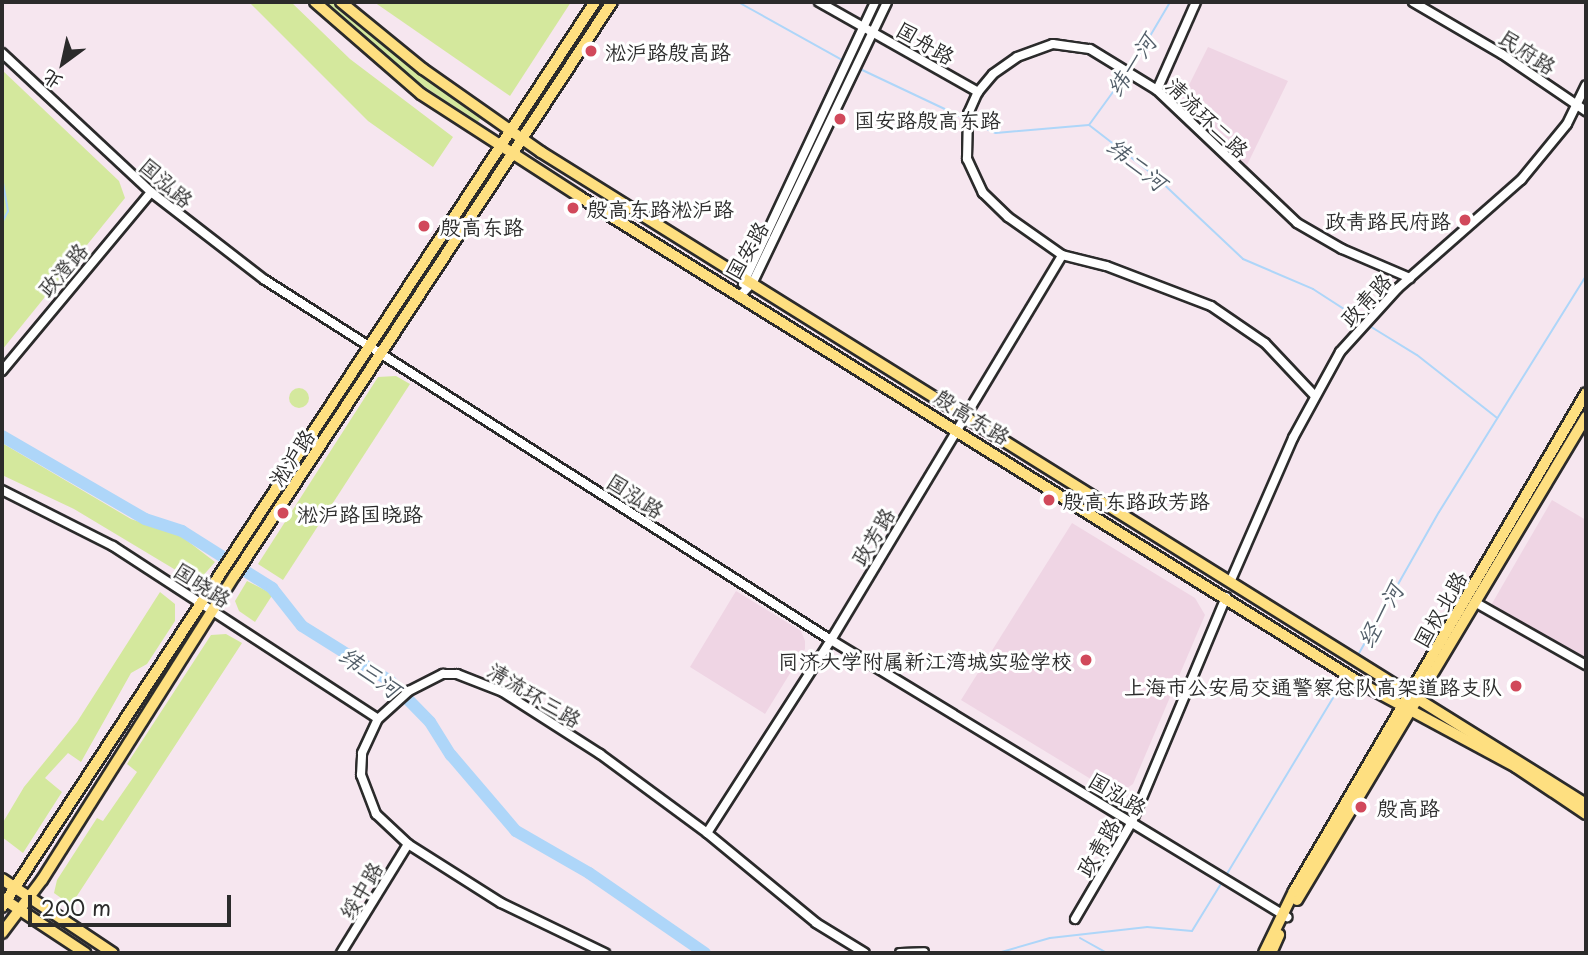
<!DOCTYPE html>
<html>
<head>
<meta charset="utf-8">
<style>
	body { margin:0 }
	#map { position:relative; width:1588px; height:955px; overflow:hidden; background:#f6e6ef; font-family:"Playpen Sans","LXGW WenKai TC",sans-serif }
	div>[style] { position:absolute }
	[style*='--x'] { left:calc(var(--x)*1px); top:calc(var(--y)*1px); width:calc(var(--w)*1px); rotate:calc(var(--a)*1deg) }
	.built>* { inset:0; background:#efd5e4 }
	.green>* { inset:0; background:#d4e89d }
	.round { border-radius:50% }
	.stream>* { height:2px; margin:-1px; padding:0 1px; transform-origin:1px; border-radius:1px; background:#aed6f9 }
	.river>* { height:12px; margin:-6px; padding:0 6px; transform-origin:6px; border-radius:6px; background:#aed6f9 }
	.roads { filter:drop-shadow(2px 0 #2b2b2b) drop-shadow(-2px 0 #2b2b2b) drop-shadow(0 2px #2b2b2b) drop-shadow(0 -2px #2b2b2b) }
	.minor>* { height:8px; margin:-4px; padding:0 4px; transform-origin:4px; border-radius:4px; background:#fff }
	.major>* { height:10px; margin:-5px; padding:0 5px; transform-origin:5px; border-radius:5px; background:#fedf80 }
	.dots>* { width:19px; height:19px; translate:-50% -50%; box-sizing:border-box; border:4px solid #fff; border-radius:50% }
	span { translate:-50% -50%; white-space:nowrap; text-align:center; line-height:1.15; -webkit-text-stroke:6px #fff; paint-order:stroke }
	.street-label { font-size:21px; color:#2b2b2b }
	.poi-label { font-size:21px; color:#2b2b2b }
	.left { translate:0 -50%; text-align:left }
	.right { translate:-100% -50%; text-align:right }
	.water-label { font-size:23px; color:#525e69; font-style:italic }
	.frame { position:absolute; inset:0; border:4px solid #2b2b2b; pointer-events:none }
	.north { position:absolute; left:28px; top:28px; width:70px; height:70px; -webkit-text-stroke:5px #fff; paint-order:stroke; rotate:213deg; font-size:19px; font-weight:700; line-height:28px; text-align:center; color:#2b2b2b }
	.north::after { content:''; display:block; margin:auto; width:24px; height:32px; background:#2b2b2b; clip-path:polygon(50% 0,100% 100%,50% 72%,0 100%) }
	.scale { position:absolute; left:28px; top:895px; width:203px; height:32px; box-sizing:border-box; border:4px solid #2b2b2b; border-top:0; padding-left:9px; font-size:21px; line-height:24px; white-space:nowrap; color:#2b2b2b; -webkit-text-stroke:5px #fff; paint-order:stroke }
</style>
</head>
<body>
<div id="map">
	<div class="built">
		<i style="clip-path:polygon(1208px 47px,1288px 81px,1247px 165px,1181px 101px)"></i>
		<i style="clip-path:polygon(1552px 500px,1586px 520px,1586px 661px,1490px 607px)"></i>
		<i style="clip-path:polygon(1072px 523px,1195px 598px,1205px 615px,1133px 784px,1117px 795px,961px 700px)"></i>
		<i style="clip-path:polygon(736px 591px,801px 631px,805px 641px,805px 649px,765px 714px,690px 667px)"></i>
	</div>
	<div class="green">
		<i style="clip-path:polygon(249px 2px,291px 2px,350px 59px,453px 137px,433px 167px,368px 121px)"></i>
		<i style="clip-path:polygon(324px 2px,333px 2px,360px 27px,482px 116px,478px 122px,411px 78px)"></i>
		<i style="clip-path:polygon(374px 2px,571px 2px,510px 96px)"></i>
		<i style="clip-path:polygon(2px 70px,119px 181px,125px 198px,2px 350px)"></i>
		<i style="clip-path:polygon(396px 376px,410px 384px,283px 580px,258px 564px,378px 377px)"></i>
		<i class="round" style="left:289px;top:388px;width:20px;height:20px"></i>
		<i style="clip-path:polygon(2px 443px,131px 519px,181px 536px,215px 562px,201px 578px,189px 578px,74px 509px,2px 475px)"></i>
		<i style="clip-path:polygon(247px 581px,273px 594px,255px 622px,239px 611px,235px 601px)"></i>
		<i style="clip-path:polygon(160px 592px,175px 604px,175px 621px,147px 664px,131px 673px,81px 762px,68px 753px,45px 778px,62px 792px,23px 853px,2px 837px,2px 824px,24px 787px,77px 722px)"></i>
		<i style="clip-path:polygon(226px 634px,242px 643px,71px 905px,54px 893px,57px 880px,97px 818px,103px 821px,137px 772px,127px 764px,211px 635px)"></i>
	</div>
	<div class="stream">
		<i style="--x:738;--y:2;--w:121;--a:29.1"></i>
		<i style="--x:858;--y:68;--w:117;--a:25.3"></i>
		<i style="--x:1130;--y:70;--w:79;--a:-59.5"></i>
		<i style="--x:972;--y:122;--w:26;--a:25"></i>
		<i style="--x:996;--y:133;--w:93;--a:-4.9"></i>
		<i style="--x:1089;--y:125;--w:83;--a:37.7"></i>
		<i style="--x:1155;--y:176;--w:121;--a:43.3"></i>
		<i style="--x:1243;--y:259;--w:76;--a:23.2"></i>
		<i style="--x:1313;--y:289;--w:61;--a:32.9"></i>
		<i style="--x:1089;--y:125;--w:63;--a:-54"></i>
		<i style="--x:2;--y:177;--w:35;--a:80"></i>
		<i style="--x:8;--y:211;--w:13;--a:117"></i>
		<i style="--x:1368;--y:325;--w:57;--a:31.5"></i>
		<i style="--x:1417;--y:355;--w:102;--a:38.2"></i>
		<i style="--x:1358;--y:655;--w:164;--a:-60.5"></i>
		<i style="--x:1439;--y:512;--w:278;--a:-58.1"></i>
		<i style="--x:1225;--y:877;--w:232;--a:-58.9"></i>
		<i style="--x:1080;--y:938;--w:31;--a:29"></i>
		<i style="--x:998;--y:953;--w:54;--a:-16.1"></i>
		<i style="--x:1050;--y:938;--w:98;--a:-6.5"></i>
		<i style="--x:1147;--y:927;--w:45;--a:5.1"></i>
		<i style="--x:1192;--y:931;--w:57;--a:-58.5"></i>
	</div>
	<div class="river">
		<i style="--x:2;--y:436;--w:165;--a:30.1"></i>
		<i style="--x:145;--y:519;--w:39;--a:18"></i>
		<i style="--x:182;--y:531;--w:107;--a:32.3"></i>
		<i style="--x:272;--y:588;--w:48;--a:51.7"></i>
		<i style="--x:302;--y:626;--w:104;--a:32"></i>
		<i style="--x:390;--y:681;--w:57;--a:45.7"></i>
		<i style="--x:430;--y:722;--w:39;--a:58"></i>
		<i style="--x:451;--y:755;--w:100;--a:49.5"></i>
		<i style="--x:516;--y:831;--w:84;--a:29.9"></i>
		<i style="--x:589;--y:873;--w:141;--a:34.6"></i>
	</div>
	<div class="roads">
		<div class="minor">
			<i style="--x:819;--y:2;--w:183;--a:29.5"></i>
			<i style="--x:1413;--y:2;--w:103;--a:30.3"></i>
			<i style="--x:1502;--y:54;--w:102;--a:34.2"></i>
			<i style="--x:2;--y:53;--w:204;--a:43"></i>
			<i style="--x:151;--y:192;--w:144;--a:37.7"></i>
			<i style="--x:265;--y:280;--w:671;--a:32.46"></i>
			<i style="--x:831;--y:640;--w:534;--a:31.28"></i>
			<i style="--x:1157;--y:90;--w:96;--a:-66.1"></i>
			<i style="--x:743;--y:284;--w:311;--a:-64.9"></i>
			<i style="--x:739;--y:297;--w:21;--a:-47"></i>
			<i style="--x:753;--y:282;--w:310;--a:-64.4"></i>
			<i style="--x:2;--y:371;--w:233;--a:-50.2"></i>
			<i style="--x:1315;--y:396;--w:73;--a:-133.3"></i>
			<i style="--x:1265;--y:343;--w:65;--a:-145.6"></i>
			<i style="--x:1211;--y:306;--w:112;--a:-159.1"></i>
			<i style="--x:1106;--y:266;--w:45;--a:-166"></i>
			<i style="--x:1062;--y:255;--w:66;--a:-144.9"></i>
			<i style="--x:1008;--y:217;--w:35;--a:-136"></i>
			<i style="--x:983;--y:193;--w:38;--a:-115"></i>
			<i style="--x:967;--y:159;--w:45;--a:-88.7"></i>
			<i style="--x:968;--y:114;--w:24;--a:-66"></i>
			<i style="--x:978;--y:92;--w:23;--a:-50"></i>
			<i style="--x:993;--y:74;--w:29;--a:-35"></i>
			<i style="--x:1017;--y:57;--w:38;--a:-20"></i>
			<i style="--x:1053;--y:44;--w:37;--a:8"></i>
			<i style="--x:1090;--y:49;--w:79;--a:31.5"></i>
			<i style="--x:1157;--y:90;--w:193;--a:43.5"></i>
			<i style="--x:1297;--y:223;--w:52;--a:30"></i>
			<i style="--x:1342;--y:249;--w:74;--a:23.1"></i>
			<i style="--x:2;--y:490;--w:124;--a:26.8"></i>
			<i style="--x:113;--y:546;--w:316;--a:33.1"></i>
			<i style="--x:1231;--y:580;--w:155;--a:-66.4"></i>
			<i style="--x:1293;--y:438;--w:98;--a:-61.3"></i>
			<i style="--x:1340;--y:352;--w:86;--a:-47.8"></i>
			<i style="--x:1398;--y:288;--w:164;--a:-41.3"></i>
			<i style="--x:1521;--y:180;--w:72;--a:-50.6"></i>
			<i style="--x:1567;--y:124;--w:43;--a:-64"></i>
			<i style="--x:1478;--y:604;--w:124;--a:29.5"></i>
			<i style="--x:707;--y:833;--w:229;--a:-57.3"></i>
			<i style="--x:831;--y:640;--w:449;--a:-59"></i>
			<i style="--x:1075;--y:919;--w:113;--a:-59.6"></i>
			<i style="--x:1132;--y:822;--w:244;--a:-67.3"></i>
			<i style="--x:341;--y:953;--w:128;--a:-58.4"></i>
			<i style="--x:605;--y:953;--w:115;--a:-154.3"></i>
			<i style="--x:501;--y:903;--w:110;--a:-147.6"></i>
			<i style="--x:408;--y:844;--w:44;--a:-136.8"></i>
			<i style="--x:376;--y:814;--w:42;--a:-111"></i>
			<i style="--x:361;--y:775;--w:22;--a:-87"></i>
			<i style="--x:362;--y:753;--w:38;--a:-65"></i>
			<i style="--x:378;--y:719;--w:42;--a:-42.1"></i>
			<i style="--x:409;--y:691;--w:38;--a:-27"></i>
			<i style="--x:443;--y:674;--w:14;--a:0"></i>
			<i style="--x:457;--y:674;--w:49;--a:21.4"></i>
			<i style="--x:503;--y:692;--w:115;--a:32.6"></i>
			<i style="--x:600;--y:754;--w:133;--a:36.4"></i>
			<i style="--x:707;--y:833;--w:141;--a:39.5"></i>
			<i style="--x:816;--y:923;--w:57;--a:31.5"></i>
			<i style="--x:900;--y:953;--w:24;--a:-2"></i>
		</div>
		<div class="major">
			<i style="--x:315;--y:2;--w:140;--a:41"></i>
			<i style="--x:421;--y:94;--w:189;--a:32.9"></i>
			<i style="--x:580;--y:197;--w:921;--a:31.91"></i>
			<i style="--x:1362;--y:684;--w:175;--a:28.3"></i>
			<i style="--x:1516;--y:767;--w:84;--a:33.9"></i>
			<i style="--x:341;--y:2;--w:106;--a:39.3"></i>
			<i style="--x:423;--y:69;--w:144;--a:35.1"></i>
			<i style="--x:541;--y:152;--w:1232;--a:31.96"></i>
			<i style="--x:2;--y:879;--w:133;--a:33.7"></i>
			<i style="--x:2;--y:898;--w:100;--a:33.5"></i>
			<i style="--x:1297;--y:900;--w:563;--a:-59.11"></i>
			<i style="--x:2;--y:907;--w:1082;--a:-56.77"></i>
			<i style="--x:2;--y:933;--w:66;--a:-53"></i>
			<i style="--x:42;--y:880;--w:361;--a:-57.7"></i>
			<i style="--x:235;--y:575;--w:686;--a:-56.66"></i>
			<i style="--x:1264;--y:953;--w:69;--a:-64.2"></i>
			<i style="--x:1294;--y:891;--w:577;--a:-59.61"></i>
			<i style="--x:1271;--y:953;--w:20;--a:-66"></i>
		</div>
	</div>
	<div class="dots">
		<i style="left:591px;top:51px;background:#d1495b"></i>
		<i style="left:840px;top:119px;background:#d1495b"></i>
		<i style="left:573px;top:208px;background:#d1495b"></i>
		<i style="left:1465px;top:220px;background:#d1495b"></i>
		<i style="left:424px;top:226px;background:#d1495b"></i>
		<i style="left:1049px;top:500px;background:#d1495b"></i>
		<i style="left:283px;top:513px;background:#d1495b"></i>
		<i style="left:1086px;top:660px;background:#d1495b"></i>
		<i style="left:1516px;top:686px;background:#d1495b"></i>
		<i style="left:1361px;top:807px;background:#d1495b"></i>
	</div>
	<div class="street-label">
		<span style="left:926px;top:42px;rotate:30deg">国舟路</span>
		<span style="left:1528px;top:51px;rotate:33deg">民府路</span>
		<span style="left:1208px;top:117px;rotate:44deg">清流环二路</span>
		<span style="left:167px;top:182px;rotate:41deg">国泓路</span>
		<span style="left:746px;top:250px;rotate:-60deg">国安路</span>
		<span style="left:62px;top:269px;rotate:-49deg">政澄路</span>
		<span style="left:1365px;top:299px;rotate:-47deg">政青路</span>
		<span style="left:973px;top:416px;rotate:32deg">殷高东路</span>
		<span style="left:291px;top:457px;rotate:-56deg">淞沪路</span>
		<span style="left:636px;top:495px;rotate:33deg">国泓路</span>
		<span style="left:872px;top:536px;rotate:-59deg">政芳路</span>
		<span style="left:203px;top:584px;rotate:33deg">国晓路</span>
		<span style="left:1439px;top:609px;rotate:-60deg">国权北路</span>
		<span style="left:535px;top:694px;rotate:31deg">清流环三路</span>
		<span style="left:1118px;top:793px;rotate:31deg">国泓路</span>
		<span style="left:1097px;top:847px;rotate:-60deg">政青路</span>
		<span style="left:360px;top:890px;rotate:-59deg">绥中路</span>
	</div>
	<div class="poi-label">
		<span class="left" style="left:605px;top:51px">淞沪路殷高路</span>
		<span class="left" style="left:854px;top:119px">国安路殷高东路</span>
		<span class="left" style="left:587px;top:208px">殷高东路淞沪路</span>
		<span class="right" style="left:1451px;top:220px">政青路民府路</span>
		<span class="left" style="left:440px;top:226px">殷高东路</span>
		<span class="left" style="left:1063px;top:500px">殷高东路政芳路</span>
		<span class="left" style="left:297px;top:513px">淞沪路国晓路</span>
		<span class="right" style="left:1072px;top:660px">同济大学附属新江湾城实验学校</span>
		<span class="right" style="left:1502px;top:686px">上海市公安局交通警察总队高架道路支队</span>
		<span class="left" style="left:1377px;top:807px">殷高路</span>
	</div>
	<div class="water-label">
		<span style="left:1131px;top:65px;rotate:-56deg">纬一河</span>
		<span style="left:1137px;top:164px;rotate:39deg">纬二河</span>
		<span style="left:1380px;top:615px;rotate:-61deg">经一河</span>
		<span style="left:370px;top:672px;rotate:36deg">纬三河</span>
	</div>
	<div class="frame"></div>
	<div class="north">北</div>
	<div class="scale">200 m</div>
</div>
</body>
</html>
